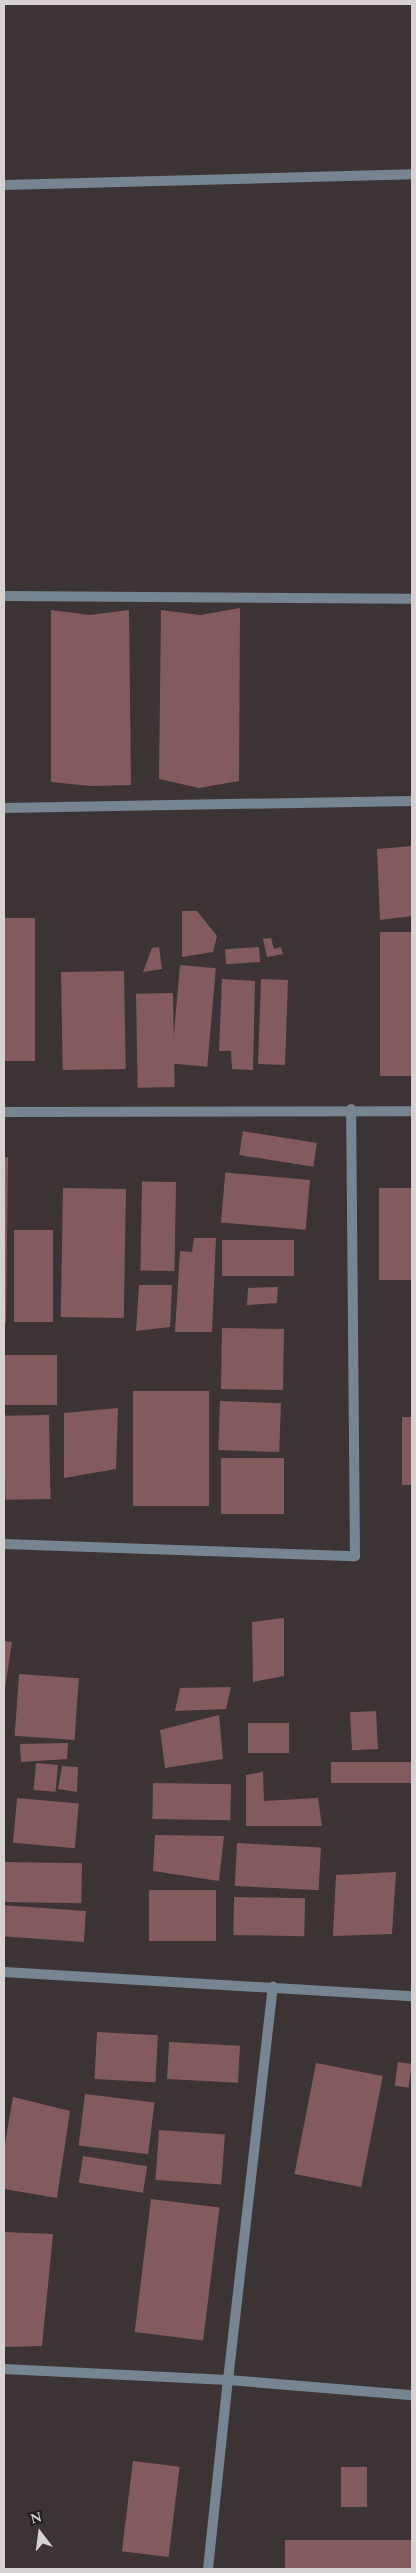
<!DOCTYPE html>
<html>
<head>
<meta charset="utf-8">
<style>
	body { margin:0 }
	#map { position:relative; width:416px; height:2573px; overflow:hidden; background:#3c3334; font-family:Spectral,serif }
	div>[style] { position:absolute }
	[style*='--x'] { left:calc(var(--x)*1px); top:calc(var(--y)*1px); width:calc(var(--w)*1px); rotate:calc(var(--a)*1deg) }
	.building>* { inset:0; background:#835b5f; transform-origin:0 0 }
	.service>* { height:10px; margin:-5px; padding:0 5px; transform-origin:5px; border-radius:5px; background:#76858f }
	.minor>* { height:10px; margin:-5px; padding:0 5px; transform-origin:5px; border-radius:5px; background:#76858f }
	span { translate:-50% -50%; white-space:nowrap; text-align:center; line-height:1.15; -webkit-text-stroke:4.5px #201c1c; paint-order:stroke }
	.frame { position:absolute; inset:0; border:5px solid #d8d1d2; pointer-events:none }
	.north { position:absolute; left:15px; top:2508px; width:50px; height:50px; -webkit-text-stroke:4px #201c1c; paint-order:stroke; rotate:345deg; font-size:14px; font-weight:700; line-height:20px; text-align:center; color:#d8d1d2 }
	.north::after { content:''; display:block; margin:auto; width:18px; height:22px; background:#d8d1d2; clip-path:polygon(50% 0,100% 100%,50% 72%,0 100%) }
</style>
</head>
<body>
<div id="map">
	<div class="building">
		<i style="clip-path:polygon(240px 608px,239px 781px,199px 788px,159px 779px,161px 610px,200px 615px)"></i>
		<i style="clip-path:polygon(51px 610px,90px 615px,129px 610px,131px 785px,91px 786px,51px 782px)"></i>
		<i style="clip-path:polygon(412px 846px,412px 916px,380px 920px,377px 849px)"></i>
		<i style="clip-path:polygon(182px 911px,197px 911px,217px 936px,213px 952px,182px 957px)"></i>
		<i style="left:35px;top:918px;width:143px;height:31px;rotate:90deg"></i>
		<i style="left:380px;top:932px;width:32px;height:144px"></i>
		<i style="clip-path:polygon(271px 938px,274px 949px,281px 947px,283px 954px,267px 957px,263px 939px)"></i>
		<i style="clip-path:polygon(159px 947px,162px 969px,143px 972px,152px 948px)"></i>
		<i style="left:259px;top:947px;width:15px;height:34px;rotate:86deg"></i>
		<i style="left:180px;top:965px;width:36px;height:99px;rotate:5deg"></i>
		<i style="left:124px;top:971px;width:98px;height:63px;rotate:89deg"></i>
		<i style="clip-path:polygon(222px 979px,255px 981px,253px 1070px,232px 1069px,231px 1051px,219px 1051px)"></i>
		<i style="left:288px;top:980px;width:85px;height:27px;rotate:92deg"></i>
		<i style="left:173px;top:993px;width:94px;height:37px;rotate:89deg"></i>
		<i style="left:317px;top:1143px;width:24px;height:75px;rotate:99deg"></i>
		<i style="clip-path:polygon(8px 1157px,6px 1323px,4px 1323px,4px 1158px)"></i>
		<i style="left:310px;top:1180px;width:50px;height:85px;rotate:95deg"></i>
		<i style="left:176px;top:1182px;width:89px;height:34px;rotate:91deg"></i>
		<i style="left:412px;top:1188px;width:92px;height:33px;rotate:90deg"></i>
		<i style="left:126px;top:1189px;width:129px;height:63px;rotate:91deg"></i>
		<i style="left:14px;top:1230px;width:39px;height:92px"></i>
		<i style="clip-path:polygon(194px 1238px,216px 1238px,212px 1332px,175px 1332px,180px 1251px,192px 1252px)"></i>
		<i style="left:294px;top:1240px;width:36px;height:72px;rotate:90deg"></i>
		<i style="clip-path:polygon(139px 1285px,172px 1285px,170px 1327px,136px 1331px)"></i>
		<i style="clip-path:polygon(278px 1287px,277px 1303px,247px 1305px,248px 1288px)"></i>
		<i style="left:222px;top:1328px;width:62px;height:61px;rotate:1deg"></i>
		<i style="left:4px;top:1355px;width:53px;height:50px"></i>
		<i style="left:209px;top:1391px;width:115px;height:76px;rotate:90deg"></i>
		<i style="left:220px;top:1401px;width:61px;height:49px;rotate:2deg"></i>
		<i style="clip-path:polygon(118px 1408px,116px 1469px,64px 1478px,64px 1413px)"></i>
		<i style="left:49px;top:1415px;width:84px;height:45px;rotate:89deg"></i>
		<i style="left:402px;top:1417px;width:10px;height:68px"></i>
		<i style="left:221px;top:1458px;width:63px;height:56px"></i>
		<i style="clip-path:polygon(284px 1618px,284px 1676px,253px 1682px,252px 1622px)"></i>
		<i style="clip-path:polygon(4px 1641px,12px 1642px,5px 1688px,4px 1688px)"></i>
		<i style="left:19px;top:1674px;width:60px;height:62px;rotate:4deg"></i>
		<i style="clip-path:polygon(231px 1687px,226px 1709px,175px 1711px,180px 1688px)"></i>
		<i style="left:376px;top:1711px;width:38px;height:26px;rotate:87deg"></i>
		<i style="clip-path:polygon(219px 1715px,223px 1759px,165px 1768px,160px 1730px)"></i>
		<i style="left:248px;top:1723px;width:41px;height:30px"></i>
		<i style="clip-path:polygon(68px 1743px,67px 1759px,21px 1762px,20px 1744px)"></i>
		<i style="left:412px;top:1762px;width:21px;height:81px;rotate:90deg"></i>
		<i style="left:36px;top:1763px;width:22px;height:27px;rotate:5deg"></i>
		<i style="clip-path:polygon(62px 1766px,78px 1767px,77px 1792px,58px 1789px)"></i>
		<i style="clip-path:polygon(263px 1772px,264px 1801px,318px 1798px,322px 1826px,246px 1826px,246px 1775px)"></i>
		<i style="left:153px;top:1783px;width:78px;height:36px;rotate:1deg"></i>
		<i style="left:17px;top:1798px;width:62px;height:45px;rotate:5deg"></i>
		<i style="clip-path:polygon(155px 1835px,224px 1836px,219px 1881px,153px 1871px)"></i>
		<i style="left:237px;top:1843px;width:84px;height:43px;rotate:3deg"></i>
		<i style="left:4px;top:1862px;width:78px;height:40px;rotate:1deg"></i>
		<i style="clip-path:polygon(396px 1872px,392px 1934px,333px 1936px,336px 1875px)"></i>
		<i style="left:149px;top:1890px;width:67px;height:51px"></i>
		<i style="left:234px;top:1897px;width:71px;height:38px;rotate:1deg"></i>
		<i style="left:86px;top:1911px;width:31px;height:82px;rotate:94deg"></i>
		<i style="left:97px;top:2032px;width:61px;height:47px;rotate:3deg"></i>
		<i style="left:169px;top:2042px;width:71px;height:37px;rotate:3deg"></i>
		<i style="left:398px;top:2062px;width:14px;height:24px;rotate:8deg"></i>
		<i style="left:316px;top:2063px;width:68px;height:113px;rotate:11deg"></i>
		<i style="left:85px;top:2094px;width:70px;height:52px;rotate:7deg"></i>
		<i style="clip-path:polygon(13px 2097px,70px 2111px,57px 2198px,4px 2189px,4px 2149px)"></i>
		<i style="left:159px;top:2130px;width:66px;height:50px;rotate:4deg"></i>
		<i style="left:83px;top:2156px;width:65px;height:27px;rotate:9deg"></i>
		<i style="left:151px;top:2199px;width:69px;height:134px;rotate:7deg"></i>
		<i style="clip-path:polygon(4px 2232px,53px 2234px,42px 2346px,4px 2347px)"></i>
		<i style="left:133px;top:2461px;width:47px;height:91px;rotate:7deg"></i>
		<i style="left:341px;top:2467px;width:26px;height:40px"></i>
		<i style="left:285px;top:2540px;width:127px;height:29px"></i>
	</div>
	<div class="service">
		<i style="--x:4;--y:185;--w:408;--a:-1.5"></i>
		<i style="--x:4;--y:596;--w:408;--a:0.4"></i>
	</div>
	<div class="minor">
		<i style="--x:4;--y:808;--w:408;--a:-1"></i>
		<i style="--x:4;--y:1112;--w:408;--a:-0.1"></i>
		<i style="--x:4;--y:1544;--w:351;--a:2"></i>
		<i style="--x:355;--y:1556;--w:447;--a:-90.5"></i>
		<i style="--x:4;--y:1972;--w:409;--a:3.4"></i>
		<i style="--x:4;--y:2369;--w:224;--a:2.8"></i>
		<i style="--x:228;--y:2380;--w:396;--a:-83.5"></i>
		<i style="--x:208;--y:2569;--w:190;--a:-84"></i>
		<i style="--x:228;--y:2380;--w:185;--a:4.7"></i>
	</div>
	<div class="frame"></div>
	<div class="north">N</div>
</div>
</body>
</html>
